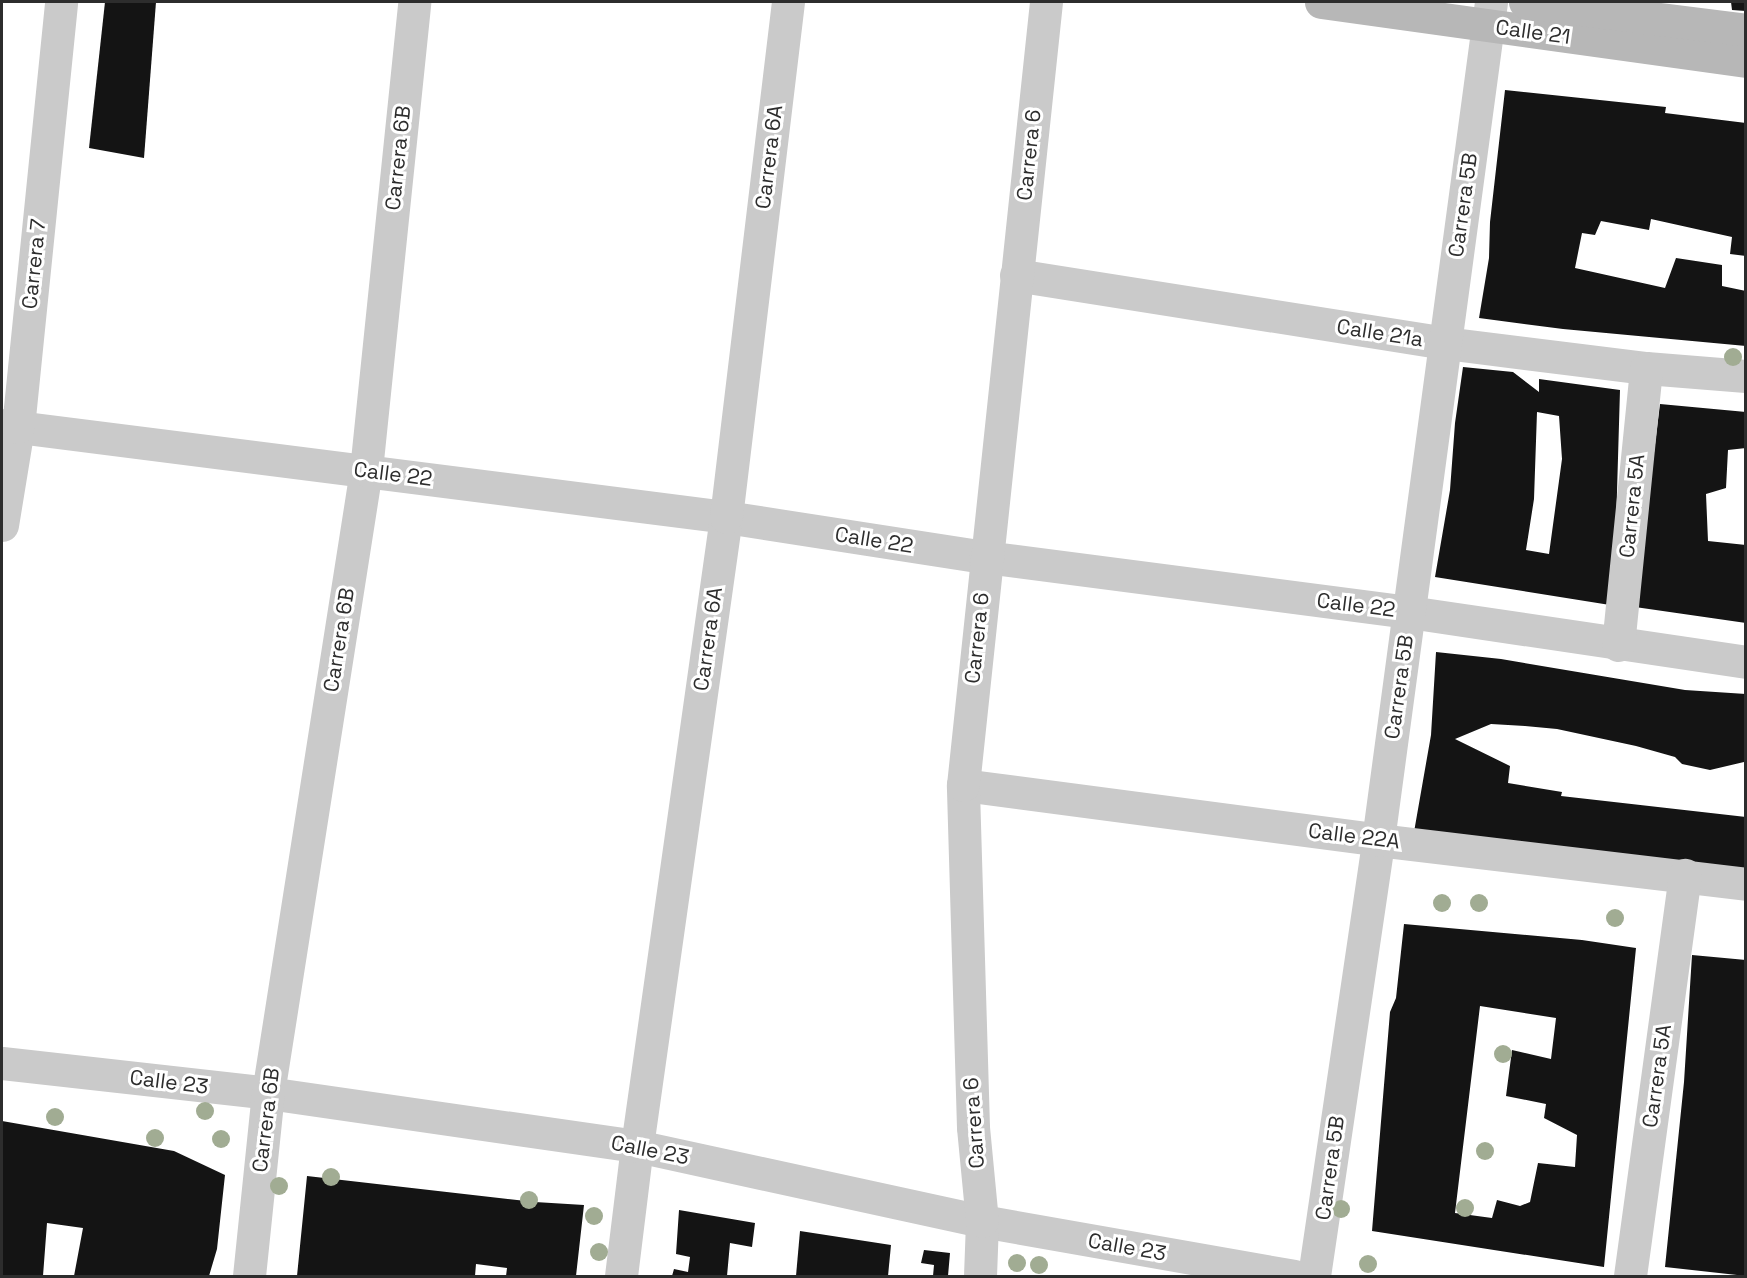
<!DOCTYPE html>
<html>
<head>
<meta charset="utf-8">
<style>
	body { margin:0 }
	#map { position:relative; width:1747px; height:1278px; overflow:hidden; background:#fff; font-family:"Space Grotesk",sans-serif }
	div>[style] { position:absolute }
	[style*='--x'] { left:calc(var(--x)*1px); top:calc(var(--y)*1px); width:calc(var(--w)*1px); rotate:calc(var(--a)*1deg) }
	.building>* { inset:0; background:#141414 }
	.minor>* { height:33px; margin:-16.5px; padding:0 16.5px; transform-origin:16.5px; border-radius:16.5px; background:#cacaca }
	.secondary>* { height:33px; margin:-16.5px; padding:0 16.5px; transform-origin:16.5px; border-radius:16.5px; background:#b7b7b7 }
	.trees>* { width:18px; height:18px; margin:-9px; border-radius:50%; background:#a1ac93 }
	span { translate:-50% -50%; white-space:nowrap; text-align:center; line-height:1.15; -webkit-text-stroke:6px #fff; paint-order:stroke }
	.street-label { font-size:21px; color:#2d2d2d }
	.frame { position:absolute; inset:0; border:3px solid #2d2d2d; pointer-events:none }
</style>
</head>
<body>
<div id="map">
	<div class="building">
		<i style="clip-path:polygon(105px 2px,156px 2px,144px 158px,89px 148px)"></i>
		<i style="clip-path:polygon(1731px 2px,1746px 2px,1746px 11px,1732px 10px)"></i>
		<i style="clip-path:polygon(1505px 90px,1666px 107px,1665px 113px,1746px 123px,1746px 256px,1730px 254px,1732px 237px,1651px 219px,1649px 230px,1601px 221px,1595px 235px,1582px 233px,1575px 268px,1665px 288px,1676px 258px,1722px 265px,1722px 286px,1746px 291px,1746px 346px,1563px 329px,1479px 318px,1489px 258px,1490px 222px)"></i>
		<i style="clip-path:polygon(evenodd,1463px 367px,1513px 372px,1539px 392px,1539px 379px,1620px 390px,1616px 526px,1610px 605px,1435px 577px,1450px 490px,1455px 423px,1463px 367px,1537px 412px,1559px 416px,1562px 459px,1549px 554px,1526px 550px,1534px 499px,1537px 412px)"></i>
		<i style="clip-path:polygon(1660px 404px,1746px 412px,1746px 448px,1728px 450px,1726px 488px,1706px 494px,1708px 541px,1746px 545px,1746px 623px,1635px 607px)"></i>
		<i style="clip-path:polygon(1436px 652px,1501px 659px,1685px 690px,1746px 694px,1746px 765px,1744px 762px,1710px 770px,1682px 764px,1675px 757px,1636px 746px,1557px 729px,1525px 726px,1491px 724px,1455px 739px,1510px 766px,1508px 783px,1562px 792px,1561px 796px,1746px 817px,1746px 871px,1414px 832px,1431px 735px)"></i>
		<i style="clip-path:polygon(evenodd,1404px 924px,1582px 940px,1636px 948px,1604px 1267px,1372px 1231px,1390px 1012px,1396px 998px,1404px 924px,1480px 1006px,1556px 1018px,1551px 1059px,1512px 1050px,1506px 1096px,1546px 1104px,1544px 1118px,1577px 1135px,1575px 1167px,1538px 1163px,1530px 1202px,1520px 1206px,1497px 1200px,1492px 1218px,1455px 1213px,1480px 1006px)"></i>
		<i style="clip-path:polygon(1692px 955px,1746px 960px,1746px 1276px,1665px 1267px,1684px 1082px)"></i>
		<i style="clip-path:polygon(2px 1121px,174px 1151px,225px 1175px,217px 1249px,209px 1276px,74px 1276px,83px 1228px,47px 1223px,43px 1276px,2px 1276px)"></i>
		<i style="clip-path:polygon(307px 1176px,535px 1202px,584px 1205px,576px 1276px,506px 1276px,507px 1268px,476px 1264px,475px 1276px,297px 1276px)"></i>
		<i style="clip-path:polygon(679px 1210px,755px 1223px,752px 1247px,730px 1243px,727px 1276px,672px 1276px,674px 1269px,688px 1272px,690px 1257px,676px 1254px)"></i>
		<i style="clip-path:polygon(800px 1231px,891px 1245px,888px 1276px,796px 1276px)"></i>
		<i style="clip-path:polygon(924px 1250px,950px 1253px,948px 1276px,933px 1276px,934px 1265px,921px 1263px)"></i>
	</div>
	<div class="minor">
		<i style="--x:1016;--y:275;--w:434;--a:9"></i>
		<i style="--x:1445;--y:343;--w:203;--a:7.1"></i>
		<i style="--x:1646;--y:368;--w:100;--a:4.6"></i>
		<i style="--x:2;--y:425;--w:730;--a:7.24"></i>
		<i style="--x:726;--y:517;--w:262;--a:8.8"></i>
		<i style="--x:985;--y:557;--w:428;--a:7.4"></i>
		<i style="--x:1409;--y:612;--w:341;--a:8.4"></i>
		<i style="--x:2;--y:525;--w:99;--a:-80.7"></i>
		<i style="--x:18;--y:427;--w:427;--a:-84.2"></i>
		<i style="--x:1618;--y:645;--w:278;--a:-84.2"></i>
		<i style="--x:963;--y:785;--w:419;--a:7.5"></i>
		<i style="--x:1378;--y:840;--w:371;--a:6.8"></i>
		<i style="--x:2;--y:1063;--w:268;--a:6.4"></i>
		<i style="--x:268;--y:1093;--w:373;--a:8.2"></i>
		<i style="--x:637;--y:1146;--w:353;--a:12.3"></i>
		<i style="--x:982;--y:1221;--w:316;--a:10"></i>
		<i style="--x:249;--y:1276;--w:184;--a:-84.1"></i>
		<i style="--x:268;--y:1093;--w:631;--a:-81.06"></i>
		<i style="--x:366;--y:470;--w:470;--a:-84.1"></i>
		<i style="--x:621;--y:1276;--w:131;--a:-83"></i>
		<i style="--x:637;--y:1146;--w:635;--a:-81.95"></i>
		<i style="--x:726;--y:517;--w:519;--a:-83.14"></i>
		<i style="--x:980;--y:1276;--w:55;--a:-87.9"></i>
		<i style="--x:982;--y:1221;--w:94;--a:-95.5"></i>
		<i style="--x:973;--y:1127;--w:342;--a:-91.7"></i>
		<i style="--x:963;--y:785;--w:787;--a:-83.95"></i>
		<i style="--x:1314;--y:1276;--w:441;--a:-81.6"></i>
		<i style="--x:1378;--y:840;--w:846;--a:-82.32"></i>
		<i style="--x:1630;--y:1276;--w:405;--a:-82.2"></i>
	</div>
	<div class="secondary">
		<i style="--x:1321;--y:2;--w:429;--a:7.9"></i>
		<i style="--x:1525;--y:2;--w:223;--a:7.2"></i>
	</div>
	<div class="trees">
		<i style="left:1733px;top:357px"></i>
		<i style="left:1442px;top:903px"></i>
		<i style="left:1479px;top:903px"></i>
		<i style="left:1615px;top:918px"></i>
		<i style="left:1503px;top:1054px"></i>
		<i style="left:205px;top:1111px"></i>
		<i style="left:55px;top:1117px"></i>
		<i style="left:155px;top:1138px"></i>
		<i style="left:221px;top:1139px"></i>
		<i style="left:1485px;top:1151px"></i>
		<i style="left:331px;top:1177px"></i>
		<i style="left:279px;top:1186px"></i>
		<i style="left:529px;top:1200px"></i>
		<i style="left:1465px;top:1208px"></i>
		<i style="left:1341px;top:1209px"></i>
		<i style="left:594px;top:1216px"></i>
		<i style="left:599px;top:1252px"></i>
		<i style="left:1017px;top:1263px"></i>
		<i style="left:1368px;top:1264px"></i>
		<i style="left:1039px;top:1265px"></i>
	</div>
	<div class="street-label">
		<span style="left:1533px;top:32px;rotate:8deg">Calle 21</span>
		<span style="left:1029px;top:155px;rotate:-84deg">Carrera 6</span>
		<span style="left:769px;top:157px;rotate:-83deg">Carrera 6A</span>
		<span style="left:398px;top:158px;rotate:-84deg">Carrera 6B</span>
		<span style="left:1463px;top:205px;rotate:-82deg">Carrera 5B</span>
		<span style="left:34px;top:264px;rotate:-84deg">Carrera 7</span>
		<span style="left:1380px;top:333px;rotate:9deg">Calle 21a</span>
		<span style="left:393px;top:474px;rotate:7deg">Calle 22</span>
		<span style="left:1632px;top:506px;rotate:-84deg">Carrera 5A</span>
		<span style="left:874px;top:540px;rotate:9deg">Calle 22</span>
		<span style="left:1356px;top:605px;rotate:7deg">Calle 22</span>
		<span style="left:977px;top:638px;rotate:-84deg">Carrera 6</span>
		<span style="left:708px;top:639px;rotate:-82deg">Carrera 6A</span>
		<span style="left:339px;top:640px;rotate:-81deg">Carrera 6B</span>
		<span style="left:1399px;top:687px;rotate:-82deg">Carrera 5B</span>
		<span style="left:1354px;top:836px;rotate:7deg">Calle 22A</span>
		<span style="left:1657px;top:1076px;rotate:-82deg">Carrera 5A</span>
		<span style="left:169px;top:1082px;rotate:7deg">Calle 23</span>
		<span style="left:266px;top:1120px;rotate:-83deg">Carrera 6B</span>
		<span style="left:974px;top:1123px;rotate:-94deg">Carrera 6</span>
		<span style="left:650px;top:1150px;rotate:11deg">Calle 23</span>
		<span style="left:1330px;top:1168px;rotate:-82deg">Carrera 5B</span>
		<span style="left:1127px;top:1247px;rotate:10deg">Calle 23</span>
	</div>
	<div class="frame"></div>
</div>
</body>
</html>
